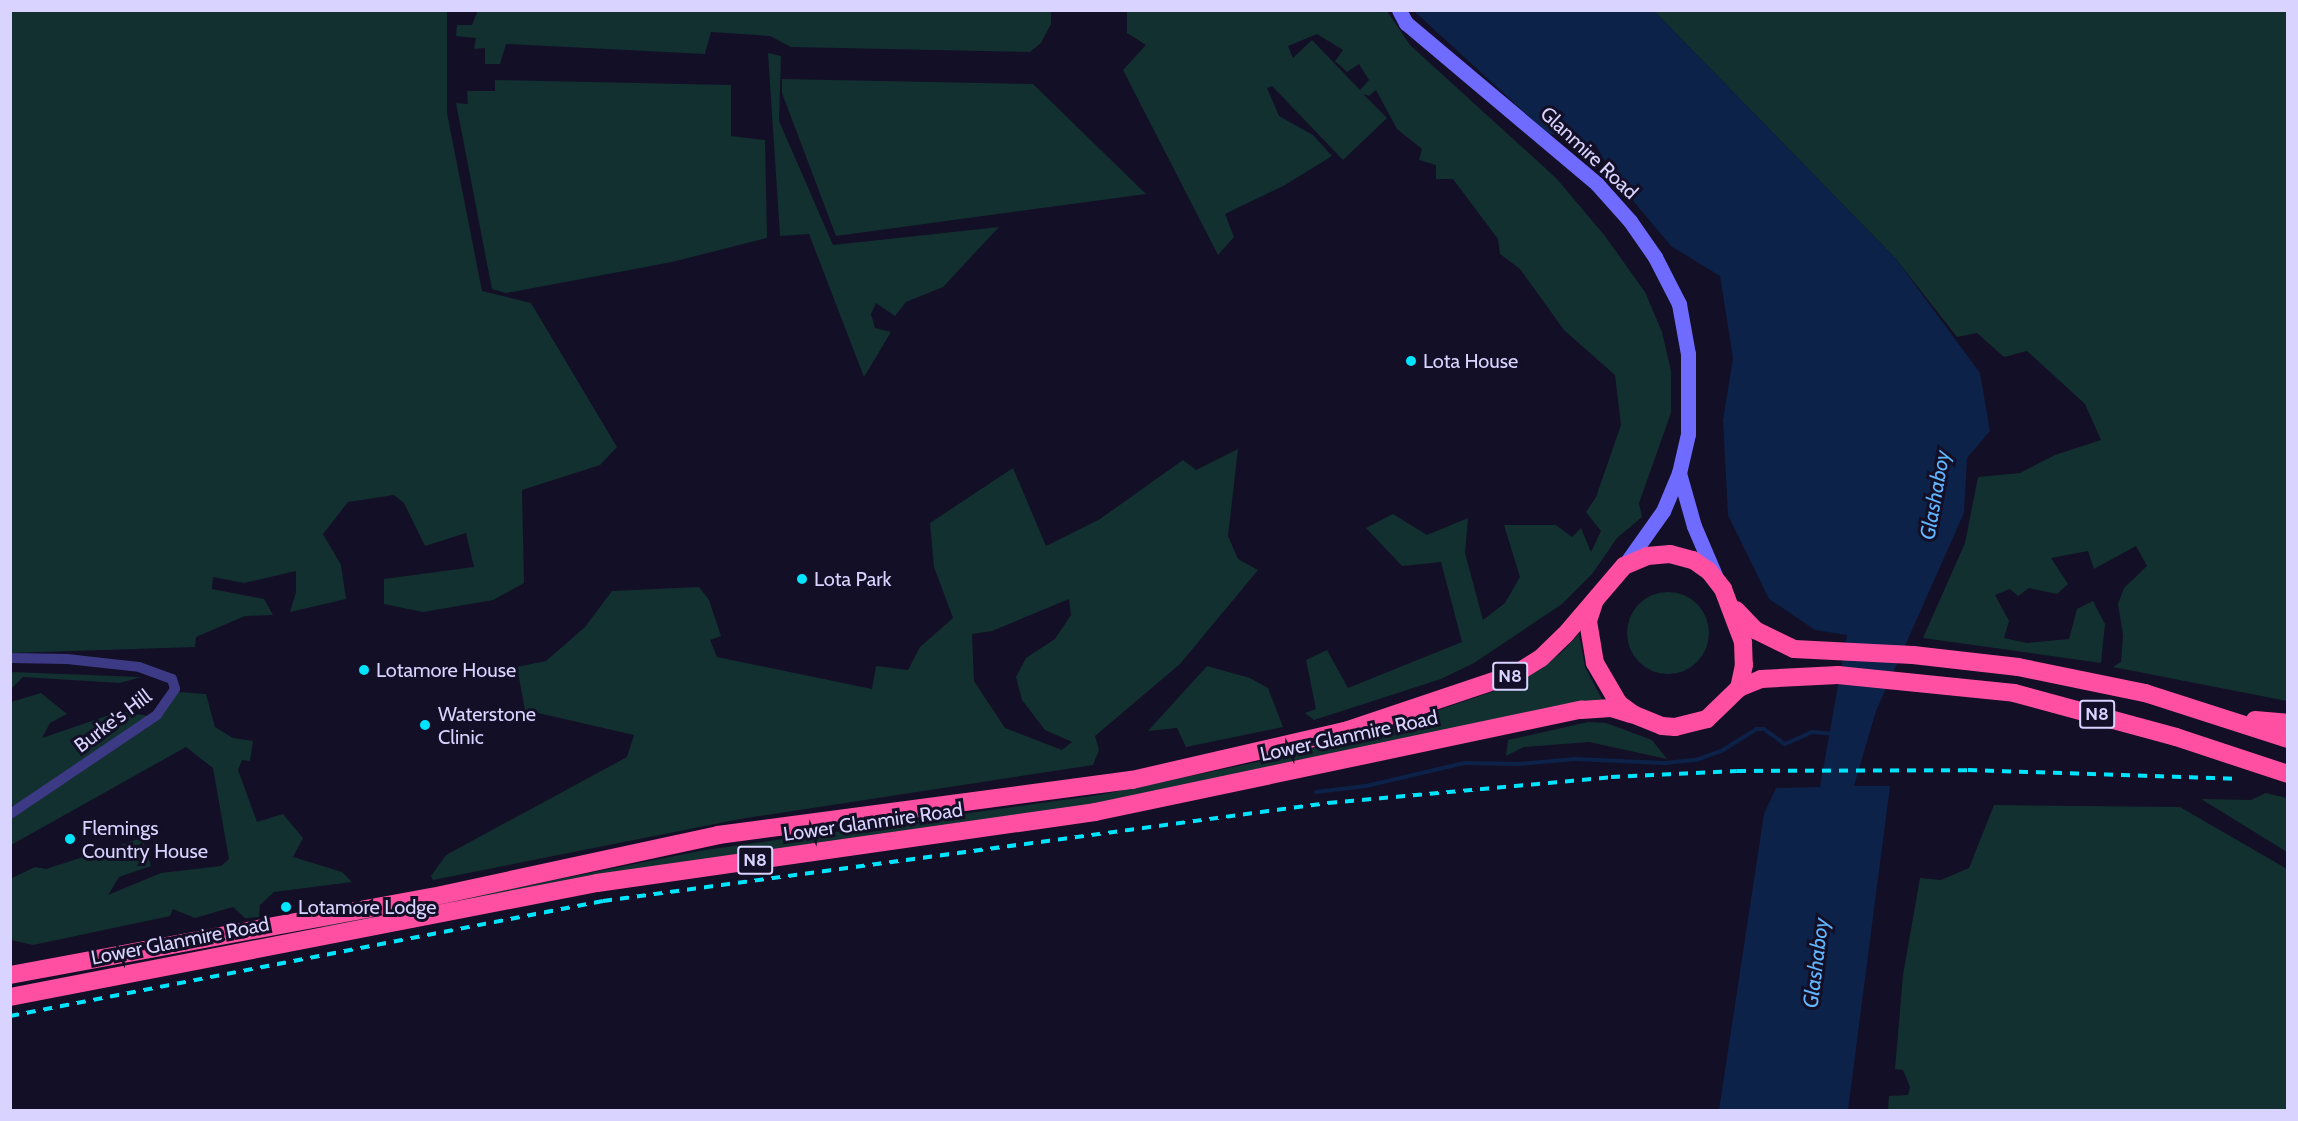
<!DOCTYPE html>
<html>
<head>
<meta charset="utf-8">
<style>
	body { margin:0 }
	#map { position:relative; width:2298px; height:1121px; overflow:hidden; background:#130f26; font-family:Cabin,sans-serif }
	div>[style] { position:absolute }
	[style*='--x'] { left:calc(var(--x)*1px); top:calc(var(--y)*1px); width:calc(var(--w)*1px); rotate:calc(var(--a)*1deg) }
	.green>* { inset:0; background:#12302f }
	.round { border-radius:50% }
	.water>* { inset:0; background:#0c2248 }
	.stream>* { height:4px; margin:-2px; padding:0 2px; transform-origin:2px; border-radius:2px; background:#0c2248 }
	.street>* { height:10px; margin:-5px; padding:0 5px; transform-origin:5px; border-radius:5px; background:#3d3a85 }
	.secondary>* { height:15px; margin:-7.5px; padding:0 7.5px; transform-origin:7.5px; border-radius:7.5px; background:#6f6bff }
	.highway>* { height:18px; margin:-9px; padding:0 9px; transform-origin:9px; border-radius:9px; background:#ff4fa3 }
	.rail>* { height:4px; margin-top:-2px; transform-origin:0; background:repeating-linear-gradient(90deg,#00e5ff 0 9px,transparent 0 17px) }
	.dots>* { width:16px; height:16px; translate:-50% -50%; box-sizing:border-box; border:3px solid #130f26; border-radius:50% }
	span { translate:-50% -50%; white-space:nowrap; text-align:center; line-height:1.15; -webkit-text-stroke:6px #130f26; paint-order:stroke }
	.shield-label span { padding:2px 4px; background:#130f26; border:2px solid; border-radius:4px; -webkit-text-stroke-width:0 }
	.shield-label { font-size:18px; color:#d9d4ff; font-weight:700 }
	.street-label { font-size:20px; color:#d9d4ff }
	.poi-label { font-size:20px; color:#d9d4ff }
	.left { translate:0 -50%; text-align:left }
	.water-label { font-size:21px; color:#62b6ff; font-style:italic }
	.frame { position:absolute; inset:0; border:12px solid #d9d4ff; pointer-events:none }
</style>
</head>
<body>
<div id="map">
	<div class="green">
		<i style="clip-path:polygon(478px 10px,1051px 10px,1051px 24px,1041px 43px,1030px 52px,791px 47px,770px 36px,711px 32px,705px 54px,506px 44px,500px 64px,485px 64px,485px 48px,474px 49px,476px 38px,456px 36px,457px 25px,472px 25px)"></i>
		<i style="clip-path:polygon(11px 11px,447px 11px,447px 113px,482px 291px,531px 303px,617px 447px,600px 465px,522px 490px,524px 583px,493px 600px,423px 612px,384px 604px,384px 579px,474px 567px,466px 533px,425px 546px,404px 503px,394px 495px,348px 502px,323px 534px,341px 565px,346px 599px,290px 612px,296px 592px,296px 571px,244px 583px,213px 577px,212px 589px,264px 599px,273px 615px,245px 616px,196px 637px,195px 647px,11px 653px)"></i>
		<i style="clip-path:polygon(evenodd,1127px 11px,1387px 11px,1410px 45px,1556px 178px,1605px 236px,1645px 292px,1662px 332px,1671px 371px,1671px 413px,1639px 503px,1642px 517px,1617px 538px,1592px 574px,1562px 604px,1474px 663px,1441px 679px,1314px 720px,1305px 713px,1316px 709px,1306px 660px,1327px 650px,1348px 688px,1462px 642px,1441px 562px,1402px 566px,1366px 528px,1393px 514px,1427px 535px,1468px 518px,1465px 553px,1483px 620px,1505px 603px,1520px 577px,1504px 525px,1556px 525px,1572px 537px,1581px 528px,1591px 552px,1601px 531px,1586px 512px,1596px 497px,1621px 425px,1615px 375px,1564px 330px,1520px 269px,1500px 254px,1498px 239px,1453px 179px,1436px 179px,1436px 165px,1419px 160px,1422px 149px,1397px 129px,1376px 90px,1369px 96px,1363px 94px,1387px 118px,1343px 160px,1272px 86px,1267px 88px,1279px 116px,1313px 135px,1332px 156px,1285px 185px,1225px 214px,1234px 237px,1218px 255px,1123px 70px,1146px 45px,1127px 33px,1127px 11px,1317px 34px,1343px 50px,1335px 61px,1347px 72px,1359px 64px,1369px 80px,1360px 90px,1312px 40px,1293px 58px,1288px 46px,1317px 34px)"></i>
		<i style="clip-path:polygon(1654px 11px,2287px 11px,2287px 701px,2113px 667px,2121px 662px,2123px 635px,2118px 604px,2124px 588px,2147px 566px,2136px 546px,2094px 569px,2088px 551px,2051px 558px,2068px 584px,2057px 594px,2029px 588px,2018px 596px,2010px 589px,1995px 595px,2009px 621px,2004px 638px,2027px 643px,2069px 639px,2077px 609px,2093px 601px,2105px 624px,2101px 663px,1923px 638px,1965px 543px,1978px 477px,2020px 473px,2055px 455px,2101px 440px,2085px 404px,2027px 351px,2004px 357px,1977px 333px,1957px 337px,1896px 259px)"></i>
		<i style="clip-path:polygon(768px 53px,781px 56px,779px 121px,833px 245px,999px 227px,943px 287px,906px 302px,895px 316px,876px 303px,871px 314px,875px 328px,891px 332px,864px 377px,809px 234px,780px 236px)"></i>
		<i style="clip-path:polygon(782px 79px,1033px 84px,1146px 194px,836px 236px,782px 93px)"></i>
		<i style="clip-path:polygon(495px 80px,731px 85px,731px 136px,765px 140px,767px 238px,672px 262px,506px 293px,492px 289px,456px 103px,468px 104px,467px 91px,495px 91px)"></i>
		<i style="clip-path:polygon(evenodd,1238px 449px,1228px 536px,1238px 559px,1258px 570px,1180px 664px,1095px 736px,1099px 750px,1093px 765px,740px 819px,433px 880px,431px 876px,446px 855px,627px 757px,634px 735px,525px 710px,517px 667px,546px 661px,585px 627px,612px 591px,699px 587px,709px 600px,721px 636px,710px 640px,717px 657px,872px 689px,876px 666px,908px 670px,920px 647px,953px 618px,934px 567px,930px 523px,1013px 468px,1046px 546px,1100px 519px,1183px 460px,1196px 470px,1238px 449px,1069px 599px,1071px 615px,1055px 639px,1026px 658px,1016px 677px,1022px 700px,1045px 730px,1072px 742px,1062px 750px,1005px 728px,974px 681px,972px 634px,992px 631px,1069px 599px)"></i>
		<i class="round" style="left:1627px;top:592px;width:82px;height:82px"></i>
		<i style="clip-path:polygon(1579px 634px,1585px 667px,1604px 703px,1167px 792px,324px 929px,323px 926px,705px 850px,1099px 795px,1281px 757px,1374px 732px,1509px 686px,1560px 654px)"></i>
		<i style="clip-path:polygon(1207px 666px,1250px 678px,1268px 688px,1283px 727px,1186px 747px,1177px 728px,1148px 731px)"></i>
		<i style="clip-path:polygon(10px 672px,11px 672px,141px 677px,120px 683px,23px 677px,12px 688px)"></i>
		<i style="clip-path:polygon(178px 692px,206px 694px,215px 727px,233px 738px,253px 741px,250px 761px,242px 760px,238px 770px,257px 822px,283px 814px,303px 838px,293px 857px,342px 872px,352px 882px,274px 892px,260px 905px,259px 917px,245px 918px,233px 907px,195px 918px,173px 909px,170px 916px,33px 945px,11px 940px,10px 879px,35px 867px,46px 869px,142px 838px,151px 866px,119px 877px,108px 895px,161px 873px,221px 866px,229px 859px,213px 768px,186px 747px,11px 845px,11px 819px,160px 719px)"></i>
		<i style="clip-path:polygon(41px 693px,67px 714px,50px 723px,42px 738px,121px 711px,148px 716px,14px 806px,11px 804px,11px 702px)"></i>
		<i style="clip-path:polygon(1588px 722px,1606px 723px,1652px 740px,1667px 759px,1589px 742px,1524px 747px,1506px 756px,1508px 740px)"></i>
		<i style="clip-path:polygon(2266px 793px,2287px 798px,2287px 852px,2201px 799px,2251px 800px)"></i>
		<i style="clip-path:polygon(1994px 805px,2180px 807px,2287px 869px,2287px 1110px,1888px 1110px,1889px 1096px,1908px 1095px,1910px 1087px,1903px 1070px,1895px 1069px,1903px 975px,1920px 878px,1941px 880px,1969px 868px)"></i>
	</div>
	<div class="water">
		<i style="clip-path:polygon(1414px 11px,1654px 11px,1896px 259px,1980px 373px,1990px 431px,1967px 458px,1964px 513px,1876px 711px,1854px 786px,1890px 786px,1848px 1110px,1719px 1110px,1764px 814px,1776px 788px,1820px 787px,1847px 635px,1815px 630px,1769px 599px,1728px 515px,1723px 420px,1733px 358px,1720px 276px,1671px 246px,1615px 179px,1595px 144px,1547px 133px)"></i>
	</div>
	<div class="stream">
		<i style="--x:1316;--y:792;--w:50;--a:-6.8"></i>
		<i style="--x:1366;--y:786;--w:101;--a:-13.2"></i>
		<i style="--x:1464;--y:763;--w:55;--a:1"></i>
		<i style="--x:1519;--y:764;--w:56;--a:-5.1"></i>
		<i style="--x:1575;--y:759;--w:90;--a:2.5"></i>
		<i style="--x:1665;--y:763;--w:31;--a:-6"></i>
		<i style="--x:1696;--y:760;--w:29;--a:-20"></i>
		<i style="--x:1723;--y:750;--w:39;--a:-32"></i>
		<i style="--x:1756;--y:729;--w:8;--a:0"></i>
		<i style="--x:1764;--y:729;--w:26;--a:36"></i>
		<i style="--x:1785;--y:744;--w:30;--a:-24"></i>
		<i style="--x:1812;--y:732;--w:23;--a:5"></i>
	</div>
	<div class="street">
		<i style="--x:10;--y:658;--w:57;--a:1"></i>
		<i style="--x:67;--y:659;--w:72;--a:6.3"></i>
		<i style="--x:139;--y:667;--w:35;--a:20"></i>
		<i style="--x:172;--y:679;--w:10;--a:73"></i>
		<i style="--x:175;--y:689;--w:32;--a:125"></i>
		<i style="--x:157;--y:715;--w:177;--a:146"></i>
	</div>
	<div class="secondary">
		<i style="--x:1399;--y:10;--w:15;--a:62"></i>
		<i style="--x:1406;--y:23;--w:250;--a:40.1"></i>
		<i style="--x:1597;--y:184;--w:50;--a:48.3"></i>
		<i style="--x:1630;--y:221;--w:44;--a:55.2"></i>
		<i style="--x:1655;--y:257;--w:53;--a:62.9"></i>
		<i style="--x:1679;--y:304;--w:51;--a:79.8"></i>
		<i style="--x:1688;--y:354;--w:80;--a:90"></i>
		<i style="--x:1688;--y:434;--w:40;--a:103"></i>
		<i style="--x:1679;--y:473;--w:41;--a:112.8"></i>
		<i style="--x:1663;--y:511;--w:67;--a:125.3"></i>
		<i style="--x:1679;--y:473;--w:55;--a:74.2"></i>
		<i style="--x:1694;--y:526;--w:59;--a:66.9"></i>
	</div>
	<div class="highway">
		<i style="--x:1736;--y:610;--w:28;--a:46"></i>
		<i style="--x:1755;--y:630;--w:43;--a:26"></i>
		<i style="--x:1794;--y:649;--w:119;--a:2.9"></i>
		<i style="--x:1913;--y:655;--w:106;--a:6.5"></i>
		<i style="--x:2018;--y:667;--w:130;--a:11.6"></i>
		<i style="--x:2145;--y:693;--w:150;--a:17.8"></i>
		<i style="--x:1739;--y:688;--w:24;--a:-22"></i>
		<i style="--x:1761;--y:679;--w:77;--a:-3"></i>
		<i style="--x:1838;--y:675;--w:177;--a:5.8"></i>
		<i style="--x:2014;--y:693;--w:168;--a:15.2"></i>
		<i style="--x:2176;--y:737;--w:118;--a:18.3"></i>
		<i style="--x:2255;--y:720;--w:33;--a:5"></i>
		<i style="--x:10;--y:975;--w:429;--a:-10.5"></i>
		<i style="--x:432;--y:897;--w:293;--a:-12.2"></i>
		<i style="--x:718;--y:835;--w:418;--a:-7.6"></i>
		<i style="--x:1132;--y:780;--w:219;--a:-13"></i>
		<i style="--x:1345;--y:731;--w:182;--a:-18.6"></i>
		<i style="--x:1517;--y:673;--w:28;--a:-32"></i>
		<i style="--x:1541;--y:658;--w:33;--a:-44"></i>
		<i style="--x:1565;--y:635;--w:91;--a:-49.5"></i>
		<i style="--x:1624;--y:566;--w:25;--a:-23"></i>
		<i style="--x:1647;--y:556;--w:23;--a:-5"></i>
		<i style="--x:1670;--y:554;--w:24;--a:15"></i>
		<i style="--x:1693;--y:560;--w:19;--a:35"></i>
		<i style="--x:1709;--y:571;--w:23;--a:52"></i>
		<i style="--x:1723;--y:589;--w:57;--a:69.3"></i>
		<i style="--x:1743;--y:642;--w:23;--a:88"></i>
		<i style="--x:1744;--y:665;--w:24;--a:102"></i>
		<i style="--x:1739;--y:688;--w:45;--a:135.9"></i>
		<i style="--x:1707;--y:719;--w:33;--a:166"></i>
		<i style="--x:1675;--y:727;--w:13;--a:-176"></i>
		<i style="--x:1662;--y:726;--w:31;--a:-158"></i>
		<i style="--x:1633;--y:714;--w:17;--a:-144"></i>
		<i style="--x:1619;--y:704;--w:48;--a:-120.3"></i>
		<i style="--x:1595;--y:663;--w:43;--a:-99.5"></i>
		<i style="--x:1588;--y:621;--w:19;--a:-72"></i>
		<i style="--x:10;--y:997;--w:598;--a:-10.99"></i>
		<i style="--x:597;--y:883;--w:503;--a:-8.11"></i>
		<i style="--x:1095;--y:812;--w:497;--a:-11.9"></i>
		<i style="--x:1581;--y:710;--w:30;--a:-4"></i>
		<i style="--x:1611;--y:708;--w:21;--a:17"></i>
	</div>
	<div class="rail">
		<i style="--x:10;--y:1016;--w:604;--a:-10.98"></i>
		<i style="--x:603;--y:901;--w:732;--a:-7.7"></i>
		<i style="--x:1328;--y:803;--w:284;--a:-5.2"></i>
		<i style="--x:1611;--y:777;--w:126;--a:-2.7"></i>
		<i style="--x:1737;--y:771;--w:231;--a:-0.2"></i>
		<i style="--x:1968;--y:770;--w:267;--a:1.9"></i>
	</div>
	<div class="dots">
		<i style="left:1411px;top:361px;background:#00e5ff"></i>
		<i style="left:802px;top:579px;background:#00e5ff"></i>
		<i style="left:364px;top:670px;background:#00e5ff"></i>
		<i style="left:425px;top:725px;background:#00e5ff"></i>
		<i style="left:70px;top:839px;background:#00e5ff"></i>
		<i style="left:286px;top:907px;background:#00e5ff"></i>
	</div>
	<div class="shield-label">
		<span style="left:1510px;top:676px">N8</span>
		<span style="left:2097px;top:714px">N8</span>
		<span style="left:755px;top:860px">N8</span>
	</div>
	<div class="street-label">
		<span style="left:1589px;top:153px;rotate:43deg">Glanmire Road</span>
		<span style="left:113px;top:721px;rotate:-37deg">Burke's Hill</span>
		<span style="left:1349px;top:736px;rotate:-12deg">Lower Glanmire Road</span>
		<span style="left:873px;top:822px;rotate:-8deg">Lower Glanmire Road</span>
		<span style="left:180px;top:941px;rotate:-11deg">Lower Glanmire Road</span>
	</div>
	<div class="poi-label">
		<span class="left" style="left:1423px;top:361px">Lota House</span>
		<span class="left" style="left:814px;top:579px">Lota Park</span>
		<span class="left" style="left:376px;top:670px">Lotamore House</span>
		<span class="left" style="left:438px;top:726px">Waterstone<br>Clinic</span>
		<span class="left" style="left:82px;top:840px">Flemings<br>Country House</span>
		<span class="left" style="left:298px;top:907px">Lotamore Lodge</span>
	</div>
	<div class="water-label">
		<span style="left:1935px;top:495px;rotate:-80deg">Glashaboy</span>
		<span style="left:1816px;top:963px;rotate:-83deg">Glashaboy</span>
	</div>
	<div class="frame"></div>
</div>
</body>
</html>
